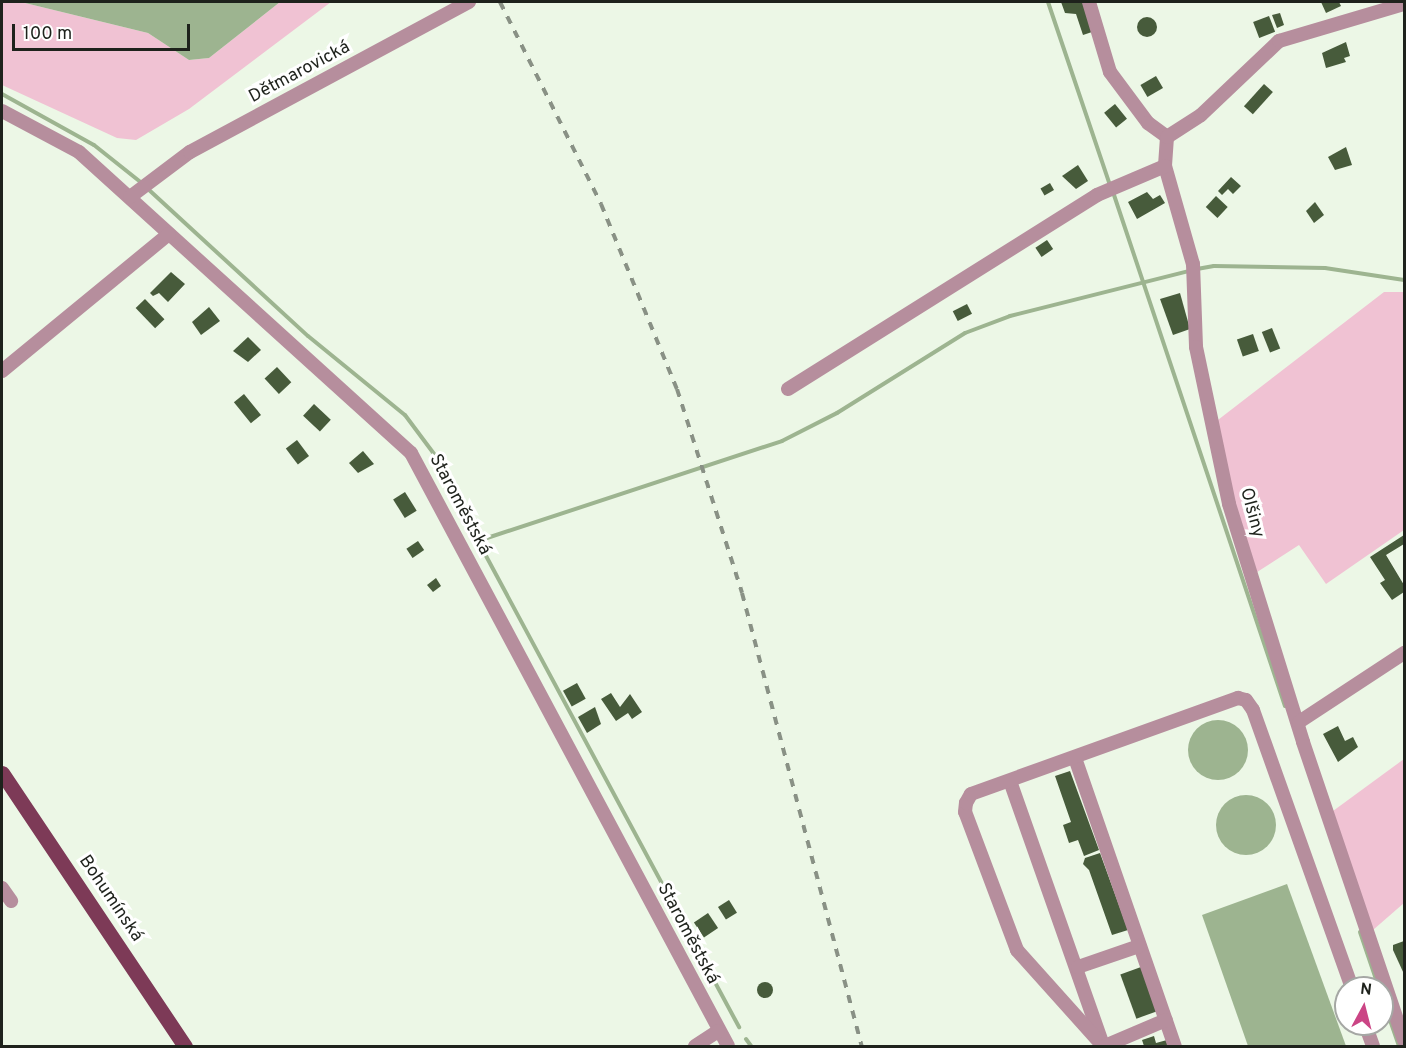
<!DOCTYPE html>
<html>
<head>
<meta charset="utf-8">
<style>
	body { margin:0 }
	#map { position:relative; width:1406px; height:1048px; overflow:hidden; background:#ecf7e6; font-family:Overpass,sans-serif }
	div>[style] { position:absolute }
	[style*='--x'] { left:calc(var(--x)*1px); top:calc(var(--y)*1px); width:calc(var(--w)*1px); rotate:calc(var(--a)*1deg) }
	.green>* { inset:0; background:#f0c2d3 }
	.water>* { inset:0; background:#9db490 }
	.round { border-radius:50% }
	.stream>* { height:4px; margin:-2px; padding:0 2px; transform-origin:2px; border-radius:2px; background:#9db490 }
	.building>* { inset:0; background:#475b3b; transform-origin:0 0 }
	.minor>* { height:14px; margin:-7px; padding:0 7px; transform-origin:7px; border-radius:7px; background:#b68e9d }
	.major>* { height:15px; margin:-7.5px; padding:0 7.5px; transform-origin:7.5px; border-radius:7.5px; background:#7d3a57 }
	.rail>* { height:4px; margin-top:-2px; transform-origin:0; background:repeating-linear-gradient(90deg,#899185 0 8px,transparent 0 16px) }
	span { translate:-50% -50%; white-space:nowrap; text-align:center; line-height:1.15; -webkit-text-stroke:6px #fff; paint-order:stroke }
	.street-label { font-size:18px; color:#1e221c }
	.frame { position:absolute; inset:0; border:3px solid #1e221c; pointer-events:none }
	.north { position:absolute; left:1334px; top:976px; width:60px; height:60px; box-sizing:border-box; background:#fff; border:2px solid #a5a7a4; border-radius:50%; rotate:7deg; font-size:16px; font-weight:700; line-height:24px; text-align:center; color:#1e221c }
	.north::after { content:''; display:block; margin:auto; width:21px; height:27px; background:#cb4585; clip-path:polygon(50% 0,100% 100%,50% 72%,0 100%) }
	.scale { position:absolute; left:12px; top:24px; width:178px; height:27px; box-sizing:border-box; border:3px solid #1e221c; border-top:0; padding-left:8px; font-size:18px; line-height:21px; white-space:nowrap; color:#1e221c; -webkit-text-stroke:4px #fff; paint-order:stroke }
</style>
</head>
<body>
<div id="map">
	<div class="green">
		<i style="clip-path:polygon(2px 2px,21px 2px,148px 33px,189px 60px,209px 58px,280px 2px,331px 2px,189px 109px,136px 140px,117px 138px,2px 85px)"></i>
		<i style="clip-path:polygon(1384px 292px,1404px 292px,1404px 530px,1326px 584px,1299px 545px,1254px 574px,1214px 423px)"></i>
		<i style="clip-path:polygon(1404px 759px,1404px 903px,1373px 930px,1333px 811px)"></i>
	</div>
	<div class="water">
		<i style="clip-path:polygon(21px 2px,280px 2px,209px 58px,189px 60px,148px 33px)"></i>
		<i class="round" style="left:1188px;top:720px;width:60px;height:60px"></i>
		<i class="round" style="left:1216px;top:795px;width:60px;height:60px"></i>
		<i style="clip-path:polygon(1287px 884px,1346px 1046px,1248px 1046px,1202px 915px)"></i>
	</div>
	<div class="stream">
		<i style="--x:1048;--y:2;--w:193;--a:71.3"></i>
		<i style="--x:2;--y:94;--w:105;--a:29"></i>
		<i style="--x:94;--y:145;--w:63;--a:38.5"></i>
		<i style="--x:148;--y:189;--w:217;--a:42.6"></i>
		<i style="--x:308;--y:336;--w:125;--a:39.2"></i>
		<i style="--x:405;--y:415;--w:64;--a:53.3"></i>
		<i style="--x:443;--y:466;--w:83;--a:65"></i>
		<i style="--x:478;--y:541;--w:552;--a:61.76"></i>
		<i style="--x:1113;--y:192;--w:542;--a:71.5"></i>
		<i style="--x:1197;--y:269;--w:17;--a:-10"></i>
		<i style="--x:1214;--y:266;--w:111;--a:1"></i>
		<i style="--x:1325;--y:268;--w:80;--a:8.6"></i>
		<i style="--x:478;--y:541;--w:320;--a:-18.2"></i>
		<i style="--x:782;--y:441;--w:62;--a:-27"></i>
		<i style="--x:837;--y:413;--w:151;--a:-32"></i>
		<i style="--x:965;--y:333;--w:48;--a:-20.7"></i>
		<i style="--x:1010;--y:316;--w:185;--a:-14.1"></i>
		<i style="--x:1360;--y:932;--w:59;--a:71.3"></i>
		<i style="--x:1382;--y:997;--w:52;--a:70.9"></i>
		<i style="--x:746;--y:1039;--w:9;--a:54"></i>
	</div>
	<div class="building">
		<i style="clip-path:polygon(1061px 2px,1083px 2px,1092px 32px,1083px 35px,1076px 14px,1065px 13px)"></i>
		<i style="clip-path:polygon(1321px 2px,1339px 2px,1341px 6px,1326px 13px)"></i>
		<i style="clip-path:polygon(1280px 13px,1284px 25px,1277px 28px,1272px 15px)"></i>
		<i style="left:1269px;top:16px;width:17px;height:17px;rotate:69deg"></i>
		<i class="round" style="left:1137px;top:17px;width:20px;height:20px"></i>
		<i style="clip-path:polygon(1346px 42px,1350px 56px,1344px 58px,1346px 62px,1326px 68px,1322px 53px)"></i>
		<i style="left:1156px;top:76px;width:14px;height:18px;rotate:60deg"></i>
		<i style="left:1264px;top:84px;width:12px;height:30px;rotate:42deg"></i>
		<i style="left:1115px;top:104px;width:19px;height:14px;rotate:51deg"></i>
		<i style="clip-path:polygon(1346px 147px,1352px 165px,1335px 170px,1328px 157px)"></i>
		<i style="clip-path:polygon(1078px 165px,1088px 181px,1076px 189px,1062px 176px)"></i>
		<i style="clip-path:polygon(1231px 177px,1241px 186px,1233px 194px,1228px 189px,1222px 195px,1218px 191px)"></i>
		<i style="left:1050px;top:183px;width:8px;height:11px;rotate:60deg"></i>
		<i style="clip-path:polygon(1147px 192px,1153px 199px,1160px 195px,1165px 203px,1137px 219px,1128px 202px)"></i>
		<i style="left:1216px;top:196px;width:16px;height:15px;rotate:43deg"></i>
		<i style="clip-path:polygon(1315px 202px,1324px 215px,1314px 223px,1306px 211px)"></i>
		<i style="left:1047px;top:240px;width:11px;height:14px;rotate:56deg"></i>
		<i style="clip-path:polygon(171px 272px,185px 284px,168px 302px,159px 293px,153px 296px,150px 293px)"></i>
		<i style="clip-path:polygon(1180px 293px,1190px 329px,1173px 335px,1160px 299px)"></i>
		<i style="left:145px;top:299px;width:28px;height:13px;rotate:46deg"></i>
		<i style="left:967px;top:304px;width:11px;height:16px;rotate:63deg"></i>
		<i style="clip-path:polygon(209px 307px,220px 321px,201px 335px,192px 322px)"></i>
		<i style="left:1272px;top:328px;width:22px;height:11px;rotate:68deg"></i>
		<i style="left:1253px;top:334px;width:18px;height:17px;rotate:71deg"></i>
		<i style="clip-path:polygon(248px 337px,261px 350px,248px 362px,233px 351px)"></i>
		<i style="left:277px;top:367px;width:21px;height:17px;rotate:47deg"></i>
		<i style="left:244px;top:394px;width:27px;height:13px;rotate:51deg"></i>
		<i style="left:314px;top:404px;width:23px;height:16px;rotate:43deg"></i>
		<i style="left:297px;top:440px;width:20px;height:14px;rotate:53deg"></i>
		<i style="clip-path:polygon(363px 451px,374px 464px,358px 473px,349px 463px)"></i>
		<i style="left:405px;top:492px;width:22px;height:14px;rotate:58deg"></i>
		<i style="clip-path:polygon(1404px 535px,1404px 544px,1386px 555px,1404px 585px,1404px 592px,1392px 600px,1380px 583px,1385px 580px,1370px 557px)"></i>
		<i style="left:418px;top:541px;width:11px;height:14px;rotate:56deg"></i>
		<i style="clip-path:polygon(436px 578px,441px 586px,433px 592px,427px 585px)"></i>
		<i style="left:577px;top:683px;width:18px;height:16px;rotate:61deg"></i>
		<i style="clip-path:polygon(611px 693px,620px 707px,630px 694px,642px 712px,632px 719px,628px 713px,616px 721px,601px 699px)"></i>
		<i style="clip-path:polygon(595px 707px,601px 724px,587px 733px,578px 717px)"></i>
		<i style="clip-path:polygon(1338px 726px,1345px 741px,1353px 737px,1358px 747px,1338px 762px,1323px 734px)"></i>
		<i style="clip-path:polygon(1070px 771px,1099px 850px,1084px 856px,1078px 840px,1069px 843px,1063px 825px,1071px 822px,1055px 776px)"></i>
		<i style="clip-path:polygon(1100px 853px,1128px 930px,1112px 935px,1089px 870px,1083px 864px,1085px 858px)"></i>
		<i style="left:729px;top:900px;width:15px;height:13px;rotate:58deg"></i>
		<i style="left:708px;top:913px;width:18px;height:17px;rotate:56deg"></i>
		<i style="clip-path:polygon(1404px 941px,1404px 974px,1393px 950px,1393px 945px)"></i>
		<i style="left:1141px;top:967px;width:47px;height:22px;rotate:70deg"></i>
		<i class="round" style="left:757px;top:982px;width:16px;height:16px"></i>
		<i style="clip-path:polygon(1154px 1036px,1156px 1043px,1167px 1040px,1169px 1046px,1144px 1046px,1142px 1040px)"></i>
	</div>
	<div class="minor">
		<i style="--x:1089;--y:2;--w:73;--a:73.3"></i>
		<i style="--x:1110;--y:72;--w:64;--a:53.3"></i>
		<i style="--x:1148;--y:123;--w:24;--a:36"></i>
		<i style="--x:2;--y:111;--w:87;--a:28"></i>
		<i style="--x:79;--y:152;--w:448;--a:42.2"></i>
		<i style="--x:411;--y:453;--w:672;--a:61.87"></i>
		<i style="--x:1167;--y:137;--w:29;--a:94"></i>
		<i style="--x:1165;--y:166;--w:102;--a:74.1"></i>
		<i style="--x:1193;--y:264;--w:83;--a:87.9"></i>
		<i style="--x:1196;--y:347;--w:160;--a:78.1"></i>
		<i style="--x:1229;--y:504;--w:249;--a:72.7"></i>
		<i style="--x:1303;--y:742;--w:315;--a:71.3"></i>
		<i style="--x:1167;--y:137;--w:40;--a:-32.9"></i>
		<i style="--x:1201;--y:115;--w:108;--a:-43.5"></i>
		<i style="--x:1279;--y:41;--w:130;--a:-16.5"></i>
		<i style="--x:130;--y:197;--w:75;--a:-36.9"></i>
		<i style="--x:190;--y:152;--w:317;--a:-28.3"></i>
		<i style="--x:2;--y:371;--w:216;--a:-39.4"></i>
		<i style="--x:788;--y:389;--w:365;--a:-32.1"></i>
		<i style="--x:1097;--y:195;--w:74;--a:-23.1"></i>
		<i style="--x:1299;--y:722;--w:126;--a:-33.3"></i>
		<i style="--x:1075;--y:758;--w:305;--a:70.9"></i>
		<i style="--x:1010;--y:781;--w:277;--a:70.6"></i>
		<i style="--x:2;--y:888;--w:16;--a:55"></i>
		<i style="--x:1078;--y:967;--w:65;--a:-19"></i>
		<i style="--x:1365;--y:1024;--w:23;--a:70"></i>
		<i style="--x:695;--y:1046;--w:27;--a:-33"></i>
		<i style="--x:1103;--y:1046;--w:129;--a:-131.9"></i>
		<i style="--x:1017;--y:950;--w:147;--a:-110.6"></i>
		<i style="--x:965;--y:812;--w:9;--a:-84"></i>
		<i style="--x:966;--y:803;--w:10;--a:-61"></i>
		<i style="--x:971;--y:794;--w:284;--a:-19.8"></i>
		<i style="--x:1238;--y:698;--w:8;--a:14"></i>
		<i style="--x:1246;--y:700;--w:12;--a:55"></i>
		<i style="--x:1253;--y:710;--w:295;--a:70.4"></i>
		<i style="--x:1105;--y:1046;--w:66;--a:-23.1"></i>
	</div>
	<div class="major">
		<i style="--x:2;--y:773;--w:329;--a:56.2"></i>
	</div>
	<div class="rail">
		<i style="--x:500;--y:2;--w:226;--a:63.4"></i>
		<i style="--x:601;--y:204;--w:200;--a:67.7"></i>
		<i style="--x:677;--y:389;--w:214;--a:72.3"></i>
		<i style="--x:742;--y:593;--w:469;--a:75.2"></i>
	</div>
	<div class="street-label">
		<span style="left:300px;top:73px;rotate:-28deg">Dětmarovická</span>
		<span style="left:459px;top:505px;rotate:62deg">Staroměstská</span>
		<span style="left:1251px;top:513px;rotate:75deg">Olšiny</span>
		<span style="left:110px;top:899px;rotate:56deg">Bohumínská</span>
		<span style="left:687px;top:934px;rotate:62deg">Staroměstská</span>
	</div>
	<div class="frame"></div>
	<div class="north">N</div>
	<div class="scale">100 m</div>
</div>
</body>
</html>
